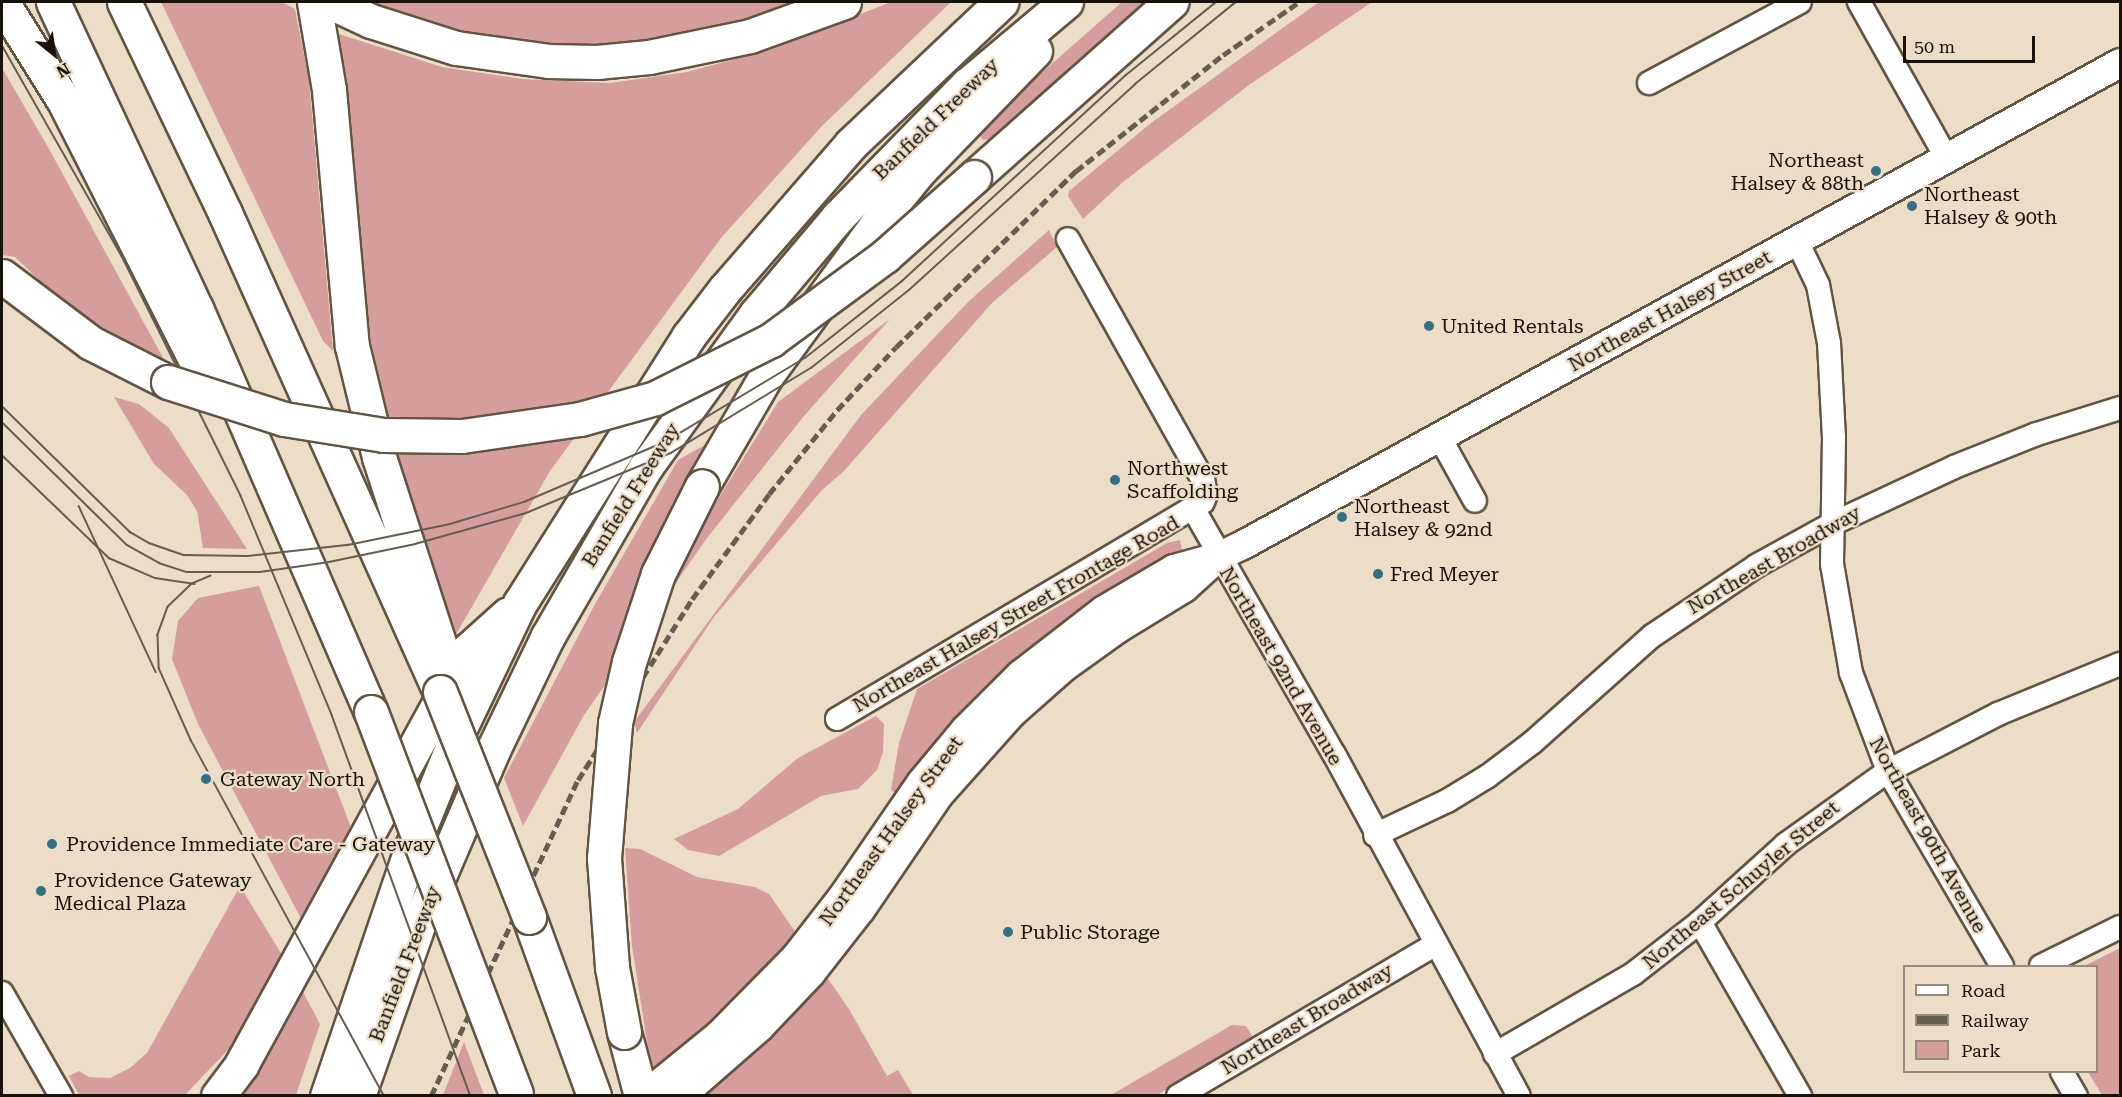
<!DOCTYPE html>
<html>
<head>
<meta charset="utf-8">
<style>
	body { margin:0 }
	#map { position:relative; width:2122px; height:1097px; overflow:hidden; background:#ecddc7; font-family:"Roboto Serif",serif }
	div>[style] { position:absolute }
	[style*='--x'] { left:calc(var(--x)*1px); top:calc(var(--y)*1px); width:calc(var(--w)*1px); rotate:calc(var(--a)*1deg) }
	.green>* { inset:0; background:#d59e9d }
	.roads { filter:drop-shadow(2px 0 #615542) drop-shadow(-2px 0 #615542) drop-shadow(0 2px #615542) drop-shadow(0 -2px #615542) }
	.minor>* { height:22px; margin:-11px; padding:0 11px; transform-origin:11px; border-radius:11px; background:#fff }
	.major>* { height:28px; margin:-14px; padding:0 14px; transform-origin:14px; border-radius:14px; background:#fff }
	.highway>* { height:33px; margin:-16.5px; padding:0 16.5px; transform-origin:16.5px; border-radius:16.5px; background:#fff }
	.tram>* { height:1.5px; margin:-0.75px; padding:0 0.75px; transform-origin:0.75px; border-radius:0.75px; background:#655d4f }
	.rail>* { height:4.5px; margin-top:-2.25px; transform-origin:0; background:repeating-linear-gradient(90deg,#655d4f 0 9px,transparent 0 13.5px) }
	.bridges { filter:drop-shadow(2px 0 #615542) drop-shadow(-2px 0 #615542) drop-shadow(0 2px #615542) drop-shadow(0 -2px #615542) }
	.highway-bridge>* { height:33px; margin:-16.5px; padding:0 16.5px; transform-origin:16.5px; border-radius:16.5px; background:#fff }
	.dots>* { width:16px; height:16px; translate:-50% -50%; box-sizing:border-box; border:3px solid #ecddc7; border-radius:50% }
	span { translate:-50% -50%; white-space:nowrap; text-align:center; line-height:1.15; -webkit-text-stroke:4.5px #ecddc7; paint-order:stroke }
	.street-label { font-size:20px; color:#17120a }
	.poi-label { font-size:20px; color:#17120a }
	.right { translate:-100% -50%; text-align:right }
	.left { translate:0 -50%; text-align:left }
	.frame { position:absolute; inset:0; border:3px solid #17120a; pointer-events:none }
	.legend { position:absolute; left:1903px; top:965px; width:195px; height:108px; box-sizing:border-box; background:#ecddc7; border:2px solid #978c7b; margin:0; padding:8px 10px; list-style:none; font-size:18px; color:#17120a }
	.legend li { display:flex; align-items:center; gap:12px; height:30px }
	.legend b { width:30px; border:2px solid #978c7b }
	.north { position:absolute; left:24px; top:24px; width:60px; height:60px; -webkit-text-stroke:4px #ecddc7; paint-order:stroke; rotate:150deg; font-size:16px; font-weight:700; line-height:24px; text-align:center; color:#17120a }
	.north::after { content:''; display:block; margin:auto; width:21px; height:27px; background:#17120a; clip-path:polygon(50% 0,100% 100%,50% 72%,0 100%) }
	.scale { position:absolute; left:1903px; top:36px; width:132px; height:27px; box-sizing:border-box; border:3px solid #17120a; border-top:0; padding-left:8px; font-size:18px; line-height:21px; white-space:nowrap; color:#17120a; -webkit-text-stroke:4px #ecddc7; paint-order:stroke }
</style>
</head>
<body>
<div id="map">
	<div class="green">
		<i style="clip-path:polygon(161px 2px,282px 2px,295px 9px,309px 80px,333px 351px,323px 341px)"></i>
		<i style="clip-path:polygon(355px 2px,801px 2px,693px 37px,580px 50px,463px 36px)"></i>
		<i style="clip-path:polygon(891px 2px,951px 2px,822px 126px,721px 238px,550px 471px,454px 638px,399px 460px,371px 342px,339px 34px,442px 67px,522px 79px,610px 83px,687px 72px,772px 49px)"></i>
		<i style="clip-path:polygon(1122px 2px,1148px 2px,989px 139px,983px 140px,979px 134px,1038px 76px)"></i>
		<i style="clip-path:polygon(1319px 2px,1372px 2px,1249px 85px,1123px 182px,1083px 219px,1068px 196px,1069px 191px,1151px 123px)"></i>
		<i style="clip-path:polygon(2px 68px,48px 147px,167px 365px,119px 346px,72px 312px,15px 257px,2px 255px)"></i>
		<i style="clip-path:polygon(1049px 230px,1057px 247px,992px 303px,844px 471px,822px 490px,714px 617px,637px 733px,634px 722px,861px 415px,969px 301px)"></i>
		<i style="clip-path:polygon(890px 319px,804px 416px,707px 538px,584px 715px,523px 826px,504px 778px,595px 604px,678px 460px,712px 441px,682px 494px,712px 509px,778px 402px)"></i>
		<i style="clip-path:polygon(114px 397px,139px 404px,169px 428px,247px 549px,203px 548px,197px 511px,187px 495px,154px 464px)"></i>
		<i style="clip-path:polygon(1180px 540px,1183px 553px,901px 797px,891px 790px,899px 743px,917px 689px,1167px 543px)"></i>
		<i style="clip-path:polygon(259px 586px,355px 838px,304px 924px,198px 724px,172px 659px,178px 621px,198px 598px)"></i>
		<i style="clip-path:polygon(876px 716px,884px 724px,883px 752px,877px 770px,858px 789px,821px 796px,719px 856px,688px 850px,674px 839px,738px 809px,798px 758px)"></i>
		<i style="clip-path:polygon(625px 848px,640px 849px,697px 877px,755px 887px,769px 894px,849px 1009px,887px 1076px,898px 1070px,913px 1095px,661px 1095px,648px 1048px,632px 946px)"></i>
		<i style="clip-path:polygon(240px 886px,287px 963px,244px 1033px,185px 1095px,79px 1095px,69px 1076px,79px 1071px,89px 1077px,110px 1078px,130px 1068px,147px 1053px)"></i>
		<i style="clip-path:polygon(2120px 948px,2120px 1095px,2102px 1095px,2088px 1072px,2096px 1072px,2096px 966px,2084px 966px)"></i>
		<i style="clip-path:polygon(302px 990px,320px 1024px,296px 1095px,238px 1096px,265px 1057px)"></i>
		<i style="clip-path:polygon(1232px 1025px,1246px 1026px,1254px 1039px,1157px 1095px,1109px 1096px)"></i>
		<i style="clip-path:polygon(464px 1042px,484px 1095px,443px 1095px)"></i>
	</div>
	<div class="roads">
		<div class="minor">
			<i style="--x:1859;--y:2;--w:180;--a:60.7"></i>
			<i style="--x:1649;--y:83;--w:171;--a:-28.2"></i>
			<i style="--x:1797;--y:241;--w:49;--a:64.5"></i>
			<i style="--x:1818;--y:285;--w:59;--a:79.3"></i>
			<i style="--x:1829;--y:343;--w:94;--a:87"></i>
			<i style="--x:1834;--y:437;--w:127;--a:90.9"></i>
			<i style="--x:1832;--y:564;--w:111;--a:80.1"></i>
			<i style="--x:1851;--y:673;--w:105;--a:69.3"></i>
			<i style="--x:1888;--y:771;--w:226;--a:59.7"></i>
			<i style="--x:1439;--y:436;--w:74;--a:61"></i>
			<i style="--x:1194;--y:510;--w:281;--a:60.2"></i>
			<i style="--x:1334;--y:754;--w:389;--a:61.6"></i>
			<i style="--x:837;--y:719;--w:425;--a:-30.7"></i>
			<i style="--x:1203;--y:502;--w:9;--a:-69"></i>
			<i style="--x:1206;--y:494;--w:14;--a:-102"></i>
			<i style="--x:1203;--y:480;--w:276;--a:-119.3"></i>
			<i style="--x:1375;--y:835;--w:80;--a:-25.3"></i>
			<i style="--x:1447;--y:801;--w:48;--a:-31.4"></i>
			<i style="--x:1488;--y:776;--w:56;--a:-37.1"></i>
			<i style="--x:1533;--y:742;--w:159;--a:-41.7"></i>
			<i style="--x:1652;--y:636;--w:125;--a:-33.9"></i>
			<i style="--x:1756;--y:566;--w:87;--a:-28.9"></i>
			<i style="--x:1832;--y:524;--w:135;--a:-25"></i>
			<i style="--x:1954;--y:467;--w:89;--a:-21.7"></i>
			<i style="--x:2037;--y:434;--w:87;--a:-17.4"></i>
			<i style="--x:1700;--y:922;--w:201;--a:60.1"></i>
			<i style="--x:2041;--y:966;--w:88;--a:-26.3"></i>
			<i style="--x:2;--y:993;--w:119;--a:60.2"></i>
			<i style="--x:1495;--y:1054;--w:160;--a:-30.1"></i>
			<i style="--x:1633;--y:974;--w:85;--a:-37.8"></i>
			<i style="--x:1700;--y:922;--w:116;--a:-42.2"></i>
			<i style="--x:1786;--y:844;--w:125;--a:-35.6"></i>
			<i style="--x:1888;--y:771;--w:124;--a:-27.4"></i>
			<i style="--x:1998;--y:714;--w:132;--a:-22.3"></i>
			<i style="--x:2062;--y:1072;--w:28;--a:60"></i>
			<i style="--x:1178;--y:1096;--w:299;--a:-30.5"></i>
		</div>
		<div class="major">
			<i style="--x:644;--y:1096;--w:97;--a:-39.1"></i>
			<i style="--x:719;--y:1035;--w:108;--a:-45.4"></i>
			<i style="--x:795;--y:958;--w:80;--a:-52.1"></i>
			<i style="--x:844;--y:895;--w:136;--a:-55.5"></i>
			<i style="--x:921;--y:783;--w:69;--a:-50.3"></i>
			<i style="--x:965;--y:730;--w:78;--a:-45"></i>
			<i style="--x:1020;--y:675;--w:106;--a:-37.7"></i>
			<i style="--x:1104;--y:610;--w:81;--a:-30.4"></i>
			<i style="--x:1174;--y:569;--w:46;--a:-15.3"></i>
			<i style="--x:1218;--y:557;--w:28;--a:-26"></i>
			<i style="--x:1243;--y:545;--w:1001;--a:-28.79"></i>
			<i style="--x:681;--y:1096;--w:103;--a:-41.1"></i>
			<i style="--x:759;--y:1028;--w:76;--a:-46.6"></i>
			<i style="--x:811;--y:973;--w:81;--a:-52"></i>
			<i style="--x:861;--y:909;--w:137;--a:-55.7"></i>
			<i style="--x:938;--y:796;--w:110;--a:-48.3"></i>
			<i style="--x:1011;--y:714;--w:69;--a:-41.5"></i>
			<i style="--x:1063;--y:668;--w:67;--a:-35.8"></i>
			<i style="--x:1117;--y:629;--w:79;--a:-31.5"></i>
			<i style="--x:1184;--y:588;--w:42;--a:-42.1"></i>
		</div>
		<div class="highway">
			<i style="--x:2;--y:2;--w:119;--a:58"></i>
			<i style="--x:65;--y:103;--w:301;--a:63.1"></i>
			<i style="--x:53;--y:2;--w:338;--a:65"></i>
			<i style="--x:196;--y:308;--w:440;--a:66.6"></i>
			<i style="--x:124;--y:2;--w:234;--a:64.4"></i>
			<i style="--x:225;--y:213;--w:525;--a:65.83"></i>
			<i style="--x:314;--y:2;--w:89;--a:80.3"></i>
			<i style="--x:329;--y:90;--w:257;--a:84.9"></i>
			<i style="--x:352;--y:346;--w:114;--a:76.3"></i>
			<i style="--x:379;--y:457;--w:202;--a:72.1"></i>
			<i style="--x:441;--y:649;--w:28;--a:92"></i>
			<i style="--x:330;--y:2;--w:45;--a:24.9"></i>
			<i style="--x:371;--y:21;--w:89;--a:17.6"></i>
			<i style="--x:456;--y:48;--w:93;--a:8"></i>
			<i style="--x:548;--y:61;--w:49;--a:1.2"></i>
			<i style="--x:597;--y:62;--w:52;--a:-5.5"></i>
			<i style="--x:649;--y:57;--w:103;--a:-11.7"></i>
			<i style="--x:750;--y:36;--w:100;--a:-19.9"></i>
			<i style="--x:974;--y:177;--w:264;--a:-41.6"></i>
			<i style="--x:2;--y:276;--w:111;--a:37"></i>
			<i style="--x:91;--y:343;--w:86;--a:26.9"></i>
			<i style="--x:702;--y:486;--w:127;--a:-59.8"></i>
			<i style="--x:766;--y:376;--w:200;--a:-53.9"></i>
			<i style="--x:884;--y:214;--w:55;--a:-50.9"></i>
			<i style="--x:919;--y:171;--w:167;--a:-46"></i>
			<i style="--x:529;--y:917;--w:190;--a:70"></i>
			<i style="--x:624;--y:1032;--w:66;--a:75.1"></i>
			<i style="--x:218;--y:1096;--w:39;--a:-53"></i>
			<i style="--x:241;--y:1065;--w:474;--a:-61.3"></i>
			<i style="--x:469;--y:649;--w:52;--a:-41.9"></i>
			<i style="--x:327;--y:1096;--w:261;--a:-71.2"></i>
			<i style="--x:411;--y:849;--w:131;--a:-68"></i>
			<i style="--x:460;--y:728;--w:139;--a:-64.4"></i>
			<i style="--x:520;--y:603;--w:315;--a:-57.7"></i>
			<i style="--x:688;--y:337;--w:61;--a:-52.4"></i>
			<i style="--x:725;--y:289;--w:192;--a:-49"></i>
			<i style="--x:851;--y:144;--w:207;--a:-43.4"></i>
			<i style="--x:358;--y:1096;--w:183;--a:-70.6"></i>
			<i style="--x:419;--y:923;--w:190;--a:-66.8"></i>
			<i style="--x:494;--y:748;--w:124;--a:-64.3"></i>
			<i style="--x:548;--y:636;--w:194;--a:-60"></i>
			<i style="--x:645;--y:468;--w:190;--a:-54.2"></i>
			<i style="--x:756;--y:314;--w:127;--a:-49.8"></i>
			<i style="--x:838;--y:217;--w:185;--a:-45.7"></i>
			<i style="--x:967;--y:85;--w:129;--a:-40"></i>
		</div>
	</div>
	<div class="tram">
		<i style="--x:2;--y:45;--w:243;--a:60.4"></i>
		<i style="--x:122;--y:256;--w:268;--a:63.6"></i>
		<i style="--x:241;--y:496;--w:237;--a:67.4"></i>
		<i style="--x:332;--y:715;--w:406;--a:70"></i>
		<i style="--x:2;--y:406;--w:180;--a:44.5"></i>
		<i style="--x:130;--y:532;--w:22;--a:30"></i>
		<i style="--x:149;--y:543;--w:37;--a:19"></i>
		<i style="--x:184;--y:555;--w:64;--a:0.9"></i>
		<i style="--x:248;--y:556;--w:101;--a:-6.3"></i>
		<i style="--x:348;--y:545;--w:104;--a:-11.6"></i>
		<i style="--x:450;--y:524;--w:77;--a:-16.6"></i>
		<i style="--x:524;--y:502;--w:153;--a:-23.1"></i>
		<i style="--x:665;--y:442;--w:163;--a:-31"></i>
		<i style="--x:805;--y:358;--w:124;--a:-38.4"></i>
		<i style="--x:902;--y:281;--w:304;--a:-42.6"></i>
		<i style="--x:1126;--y:75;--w:116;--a:-39"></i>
		<i style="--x:2;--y:422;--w:175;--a:44.5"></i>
		<i style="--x:127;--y:545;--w:37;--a:29"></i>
		<i style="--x:159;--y:563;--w:29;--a:18"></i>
		<i style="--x:187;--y:572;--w:73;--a:0"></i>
		<i style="--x:260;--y:572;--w:70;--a:-8.2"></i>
		<i style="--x:329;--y:562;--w:88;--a:-11.8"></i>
		<i style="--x:415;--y:544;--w:115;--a:-15.6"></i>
		<i style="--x:526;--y:513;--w:157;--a:-22.5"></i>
		<i style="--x:671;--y:453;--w:164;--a:-31.3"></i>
		<i style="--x:811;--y:368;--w:125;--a:-38.5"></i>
		<i style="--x:909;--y:290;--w:306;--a:-42.3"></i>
		<i style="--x:1135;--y:84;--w:130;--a:-39.1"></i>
		<i style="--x:2;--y:455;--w:149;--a:43.9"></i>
		<i style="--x:109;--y:558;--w:50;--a:23.5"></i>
		<i style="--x:155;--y:578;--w:40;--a:8.5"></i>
		<i style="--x:79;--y:506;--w:183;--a:65.1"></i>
		<i style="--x:211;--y:576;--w:21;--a:157"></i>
		<i style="--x:192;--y:584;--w:33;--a:136"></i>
		<i style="--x:168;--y:607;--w:30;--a:110"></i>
		<i style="--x:158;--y:635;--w:33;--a:88"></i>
		<i style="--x:159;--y:668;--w:79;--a:66"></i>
		<i style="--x:191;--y:740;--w:405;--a:61.5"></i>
	</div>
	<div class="rail">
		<i style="--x:431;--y:1096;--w:349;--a:-65.1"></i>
		<i style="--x:578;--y:780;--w:214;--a:-57.8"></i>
		<i style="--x:692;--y:599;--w:130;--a:-53.7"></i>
		<i style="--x:769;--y:494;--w:108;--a:-51"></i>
		<i style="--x:837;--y:410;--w:86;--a:-46.9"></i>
		<i style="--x:896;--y:347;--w:252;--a:-44.4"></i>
		<i style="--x:1076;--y:171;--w:187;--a:-38.3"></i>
		<i style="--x:1223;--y:55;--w:93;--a:-34.9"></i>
	</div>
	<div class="bridges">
		<div class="highway-bridge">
			<i style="--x:168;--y:382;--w:122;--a:17.7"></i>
			<i style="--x:284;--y:419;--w:101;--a:9.1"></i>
			<i style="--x:384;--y:435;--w:78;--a:0.7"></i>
			<i style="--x:462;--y:436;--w:119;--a:-8.2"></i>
			<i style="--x:580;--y:419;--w:78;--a:-15.6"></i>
			<i style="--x:655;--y:398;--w:130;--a:-26.6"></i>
			<i style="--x:771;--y:340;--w:142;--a:-36.4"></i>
			<i style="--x:885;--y:256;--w:119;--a:-41.6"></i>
			<i style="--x:440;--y:692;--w:242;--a:68.4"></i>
			<i style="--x:371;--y:712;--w:408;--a:69.2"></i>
			<i style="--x:624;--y:1032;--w:66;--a:-100.5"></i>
			<i style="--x:612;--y:967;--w:109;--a:-94.2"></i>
			<i style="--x:604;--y:858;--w:135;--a:-85.3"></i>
			<i style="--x:615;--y:723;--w:63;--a:-77.1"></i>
			<i style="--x:629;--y:662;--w:93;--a:-71.8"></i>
			<i style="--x:658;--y:574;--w:98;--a:-63.4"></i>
		</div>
	</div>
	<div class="dots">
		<i style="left:1876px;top:171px;background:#327086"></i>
		<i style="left:1912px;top:206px;background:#327086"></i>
		<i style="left:1429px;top:326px;background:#327086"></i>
		<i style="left:1115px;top:480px;background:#327086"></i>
		<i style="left:1342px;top:517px;background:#327086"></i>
		<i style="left:1378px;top:574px;background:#327086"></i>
		<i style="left:206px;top:779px;background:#327086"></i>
		<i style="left:52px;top:844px;background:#327086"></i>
		<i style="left:41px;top:891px;background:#327086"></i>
		<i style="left:1008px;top:932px;background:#327086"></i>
	</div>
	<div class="street-label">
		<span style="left:936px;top:119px;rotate:-44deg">Banfield Freeway</span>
		<span style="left:1670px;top:311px;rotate:-29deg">Northeast Halsey Street</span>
		<span style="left:631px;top:495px;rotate:-58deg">Banfield Freeway</span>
		<span style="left:1774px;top:560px;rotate:-30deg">Northeast Broadway</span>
		<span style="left:1016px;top:614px;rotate:-30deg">Northeast Halsey Street Frontage Road</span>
		<span style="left:1281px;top:666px;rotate:60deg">Northeast 92nd Avenue</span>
		<span style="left:891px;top:831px;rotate:-54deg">Northeast Halsey Street</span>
		<span style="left:1928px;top:835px;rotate:61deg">Northeast 90th Avenue</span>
		<span style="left:1741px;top:885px;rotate:-40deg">Northeast Schuyler Street</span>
		<span style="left:405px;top:964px;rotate:-69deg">Banfield Freeway</span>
		<span style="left:1307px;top:1019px;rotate:-31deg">Northeast Broadway</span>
	</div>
	<div class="poi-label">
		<span class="right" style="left:1864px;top:172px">Northeast<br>Halsey &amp; 88th</span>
		<span class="left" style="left:1924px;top:206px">Northeast<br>Halsey &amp; 90th</span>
		<span class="left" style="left:1441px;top:326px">United Rentals</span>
		<span class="left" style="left:1127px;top:480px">Northwest<br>Scaffolding</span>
		<span class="left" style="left:1354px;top:518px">Northeast<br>Halsey &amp; 92nd</span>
		<span class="left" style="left:1390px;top:574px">Fred Meyer</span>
		<span class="left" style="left:220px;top:779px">Gateway North</span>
		<span class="left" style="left:66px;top:844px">Providence Immediate Care - Gateway</span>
		<span class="left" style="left:54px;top:892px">Providence Gateway<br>Medical Plaza</span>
		<span class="left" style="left:1020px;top:932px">Public Storage</span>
	</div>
	<div class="frame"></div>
	<ul class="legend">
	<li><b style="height:8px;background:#fff"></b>Road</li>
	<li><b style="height:8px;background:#655d4f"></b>Railway</li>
	<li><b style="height:16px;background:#d59e9d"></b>Park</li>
	</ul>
	<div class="north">N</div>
	<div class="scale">50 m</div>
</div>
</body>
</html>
